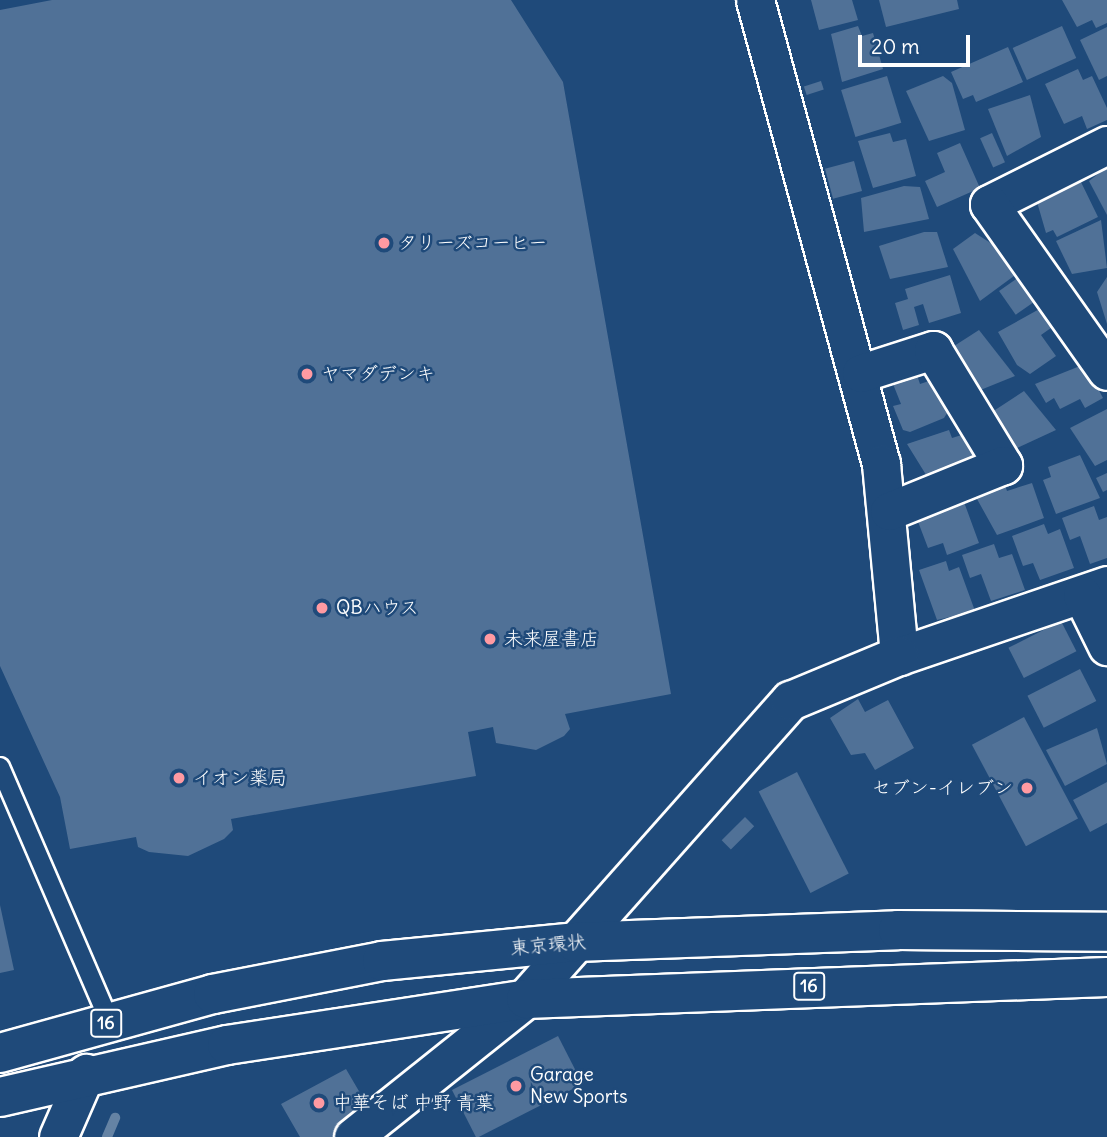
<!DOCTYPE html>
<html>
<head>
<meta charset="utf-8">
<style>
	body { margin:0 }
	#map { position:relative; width:1107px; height:1137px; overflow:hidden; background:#1f4a7a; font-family:Delius,"Klee One",sans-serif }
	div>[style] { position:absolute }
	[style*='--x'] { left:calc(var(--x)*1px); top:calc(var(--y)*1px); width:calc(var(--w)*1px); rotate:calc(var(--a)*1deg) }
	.stream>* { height:10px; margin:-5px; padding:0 5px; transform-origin:5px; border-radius:5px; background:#6583a4 }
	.building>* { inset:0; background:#507197; transform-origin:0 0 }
	.roads { filter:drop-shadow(2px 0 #fff) drop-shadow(-2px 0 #fff) drop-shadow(0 2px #fff) drop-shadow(0 -2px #fff) }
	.lane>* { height:18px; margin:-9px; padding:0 9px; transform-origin:9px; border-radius:9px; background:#1f4a7a }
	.street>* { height:37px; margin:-18.5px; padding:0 18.5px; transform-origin:18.5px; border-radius:18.5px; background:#1f4a7a }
	.secondary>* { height:38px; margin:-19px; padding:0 19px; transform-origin:19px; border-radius:19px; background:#1f4a7a }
	.highway>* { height:38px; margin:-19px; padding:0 19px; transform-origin:19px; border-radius:19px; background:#1f4a7a }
	.dots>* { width:19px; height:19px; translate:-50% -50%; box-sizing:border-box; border:4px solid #1f4a7a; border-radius:50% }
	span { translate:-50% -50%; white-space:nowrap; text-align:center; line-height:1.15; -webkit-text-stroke:5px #1f4a7a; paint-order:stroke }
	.shield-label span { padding:2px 5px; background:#1f4a7a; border:2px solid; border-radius:5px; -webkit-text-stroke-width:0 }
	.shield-label { font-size:18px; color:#fff; font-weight:700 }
	.poi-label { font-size:19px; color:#fff }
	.left { translate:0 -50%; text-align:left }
	.right { translate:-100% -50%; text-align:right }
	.street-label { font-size:19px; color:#fff }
	.scale { position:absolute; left:858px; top:35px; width:112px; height:32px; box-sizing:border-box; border:4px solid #fff; border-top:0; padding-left:9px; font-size:21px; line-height:24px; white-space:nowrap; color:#fff; -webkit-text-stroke:5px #1f4a7a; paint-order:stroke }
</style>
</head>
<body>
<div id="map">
	<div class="stream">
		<i style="--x:107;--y:1137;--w:21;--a:-67"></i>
	</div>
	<div class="building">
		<i style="clip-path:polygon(52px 0,511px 0,563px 82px,671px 694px,565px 714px,570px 729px,564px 736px,536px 750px,496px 743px,493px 727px,468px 732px,476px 776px,231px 819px,233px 830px,224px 839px,188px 856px,149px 852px,138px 847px,136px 837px,70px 849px,60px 797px,0 666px,0 10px)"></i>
		<i style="clip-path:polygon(811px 0,852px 0,858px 20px,819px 30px)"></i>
		<i style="clip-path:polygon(879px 0,957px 0,959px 9px,886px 27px)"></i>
		<i style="clip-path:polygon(1062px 0,1107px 0,1107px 23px,1096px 28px,1092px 20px,1077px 27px)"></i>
		<i style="clip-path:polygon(858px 26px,862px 36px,873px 33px,883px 69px,842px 82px,831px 34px)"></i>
		<i style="left:1062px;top:26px;width:35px;height:54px;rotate:66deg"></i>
		<i style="clip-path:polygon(1107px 27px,1107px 76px,1099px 80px,1080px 40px)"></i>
		<i style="clip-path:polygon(1008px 47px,1023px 82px,976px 102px,973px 95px,963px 99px,951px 72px)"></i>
		<i style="clip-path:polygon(1078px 69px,1083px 80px,1092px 76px,1107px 108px,1107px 120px,1087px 129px,1082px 116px,1064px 124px,1045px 84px)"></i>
		<i style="left:887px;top:76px;width:49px;height:48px;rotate:73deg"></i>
		<i style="clip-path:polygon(943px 76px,952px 83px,965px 130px,929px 141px,906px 91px)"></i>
		<i style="left:821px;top:81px;width:9px;height:18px;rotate:72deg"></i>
		<i style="clip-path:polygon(1030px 95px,1041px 137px,1007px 156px,988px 109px)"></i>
		<i style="clip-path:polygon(890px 133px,893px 142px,906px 139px,916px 176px,873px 188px,858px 141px)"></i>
		<i style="left:992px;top:133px;width:32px;height:13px;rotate:66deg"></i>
		<i style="clip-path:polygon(960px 143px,980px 188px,937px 207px,925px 181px,945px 172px,937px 153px)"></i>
		<i style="left:854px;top:161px;width:31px;height:30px;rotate:75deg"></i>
		<i style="clip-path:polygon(1107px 167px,1107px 215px,1089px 181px)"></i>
		<i style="clip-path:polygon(1080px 180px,1098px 217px,1057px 237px,1053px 230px,1046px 233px,1037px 202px)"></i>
		<i style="clip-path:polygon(904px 186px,920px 187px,929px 219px,864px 232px,861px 198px)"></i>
		<i style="clip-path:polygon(1101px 220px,1107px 268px,1072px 274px,1056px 241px)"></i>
		<i style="clip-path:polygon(924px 232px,937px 232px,948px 267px,890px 279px,879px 246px)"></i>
		<i style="clip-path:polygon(975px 233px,1000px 249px,1018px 273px,980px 301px,953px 249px)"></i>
		<i style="clip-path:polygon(950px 275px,961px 313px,929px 323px,923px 304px,914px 307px,919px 325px,903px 330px,895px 303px,908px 299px,905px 289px)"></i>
		<i style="left:1022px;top:275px;width:29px;height:28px;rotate:55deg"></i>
		<i style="clip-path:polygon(1107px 277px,1107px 324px,1097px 292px)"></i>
		<i style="clip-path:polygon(1043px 307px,1058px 323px,1041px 335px,1056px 356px,1030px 374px,1017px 365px,998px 332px)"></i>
		<i style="clip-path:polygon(979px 330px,1015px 376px,978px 391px,951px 348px)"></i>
		<i style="clip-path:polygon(1085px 364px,1103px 398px,1085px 408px,1080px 399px,1060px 409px,1054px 398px,1046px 403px,1035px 384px)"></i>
		<i style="clip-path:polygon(917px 375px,920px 384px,932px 380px,940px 388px,949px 410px,944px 418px,910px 432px,903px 430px,893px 406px,901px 404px,893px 384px)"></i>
		<i style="clip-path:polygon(1024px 391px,1056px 430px,1015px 449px,992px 412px)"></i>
		<i style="clip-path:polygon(1107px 409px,1107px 460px,1095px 466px,1070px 428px)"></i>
		<i style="clip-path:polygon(949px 430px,952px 438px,968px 433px,976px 456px,928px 478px,907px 444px)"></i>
		<i style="clip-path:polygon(1080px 455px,1100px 498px,1056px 514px,1043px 480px,1051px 477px,1048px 467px)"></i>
		<i style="clip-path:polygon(1107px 473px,1107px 490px,1103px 492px,1096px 478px)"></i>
		<i style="clip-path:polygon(1032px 483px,1044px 518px,997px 535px,977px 499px,1005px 485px,1007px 491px)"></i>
		<i style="clip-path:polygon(964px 502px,979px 543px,947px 555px,943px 543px,928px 548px,917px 519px)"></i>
		<i style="clip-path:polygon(1094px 506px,1099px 520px,1107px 517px,1107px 558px,1090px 564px,1080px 536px,1070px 540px,1062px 518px)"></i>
		<i style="clip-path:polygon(1044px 524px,1048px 534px,1060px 529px,1074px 568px,1040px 580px,1033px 563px,1023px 566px,1012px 536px)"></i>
		<i style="clip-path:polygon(994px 544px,999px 558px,1012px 554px,1025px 590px,991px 601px,981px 574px,970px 578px,962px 555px)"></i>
		<i style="clip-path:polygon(946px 561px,949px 571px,959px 567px,975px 611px,937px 620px,919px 570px)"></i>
		<i style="left:1061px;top:621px;width:34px;height:59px;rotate:63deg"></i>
		<i style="left:1080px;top:669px;width:36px;height:59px;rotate:63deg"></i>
		<i style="clip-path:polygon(858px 699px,865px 712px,888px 700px,914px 748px,875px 770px,865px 753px,851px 755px,830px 718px)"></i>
		<i style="left:1024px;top:717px;width:115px;height:59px;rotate:62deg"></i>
		<i style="clip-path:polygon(1097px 728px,1107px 764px,1065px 786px,1046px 750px)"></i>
		<i style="left:797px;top:772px;width:114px;height:43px;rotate:63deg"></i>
		<i style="clip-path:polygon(1107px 782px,1107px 823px,1090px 832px,1073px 800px)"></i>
		<i style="left:745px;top:817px;width:13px;height:33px;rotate:45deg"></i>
		<i style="clip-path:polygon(0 905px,14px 970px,0 973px)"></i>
		<i style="left:558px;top:1036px;width:54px;height:119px;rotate:63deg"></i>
		<i style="clip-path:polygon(346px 1069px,363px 1098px,355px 1103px,358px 1112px,335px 1137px,300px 1137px,281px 1104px)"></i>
	</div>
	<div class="roads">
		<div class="lane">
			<i style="--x:0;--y:767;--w:278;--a:66.7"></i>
		</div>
		<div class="street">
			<i style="--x:755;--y:0;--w:481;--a:74.8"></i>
			<i style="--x:881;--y:464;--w:193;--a:84.6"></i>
			<i style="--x:899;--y:656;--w:220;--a:-18.8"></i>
			<i style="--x:1107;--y:145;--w:132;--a:153.4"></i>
			<i style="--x:989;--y:204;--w:204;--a:54.8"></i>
			<i style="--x:861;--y:373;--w:76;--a:-17.7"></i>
			<i style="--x:933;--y:350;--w:135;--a:58.7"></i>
			<i style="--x:1003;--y:465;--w:123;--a:158"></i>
			<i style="--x:1082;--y:595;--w:57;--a:63.9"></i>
			<i style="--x:58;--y:1137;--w:70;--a:-66.4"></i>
			<i style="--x:353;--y:1137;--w:221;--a:-38.6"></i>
		</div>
		<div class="secondary">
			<i style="--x:526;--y:999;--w:399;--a:-48.4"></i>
			<i style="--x:791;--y:701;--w:117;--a:-22.6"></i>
		</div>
		<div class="highway">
			<i style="--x:0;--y:1053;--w:221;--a:-15.5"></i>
			<i style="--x:213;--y:994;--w:172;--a:-11"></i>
			<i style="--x:382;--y:961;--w:194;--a:-5.6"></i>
			<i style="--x:575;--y:942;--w:323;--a:-2.1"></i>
			<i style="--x:898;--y:930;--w:209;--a:0.5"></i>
			<i style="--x:0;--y:1097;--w:233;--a:-12.9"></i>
			<i style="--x:227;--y:1045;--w:303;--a:-8.7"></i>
			<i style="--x:526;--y:999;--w:581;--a:-2.17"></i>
		</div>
	</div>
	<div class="dots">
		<i style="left:384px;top:243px;background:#ff9aa2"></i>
		<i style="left:307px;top:374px;background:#ff9aa2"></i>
		<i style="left:322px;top:608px;background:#ff9aa2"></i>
		<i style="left:490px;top:639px;background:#ff9aa2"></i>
		<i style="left:179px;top:778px;background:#ff9aa2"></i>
		<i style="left:1027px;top:788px;background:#ff9aa2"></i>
		<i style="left:516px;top:1086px;background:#ff9aa2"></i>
		<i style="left:319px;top:1103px;background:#ff9aa2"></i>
	</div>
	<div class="shield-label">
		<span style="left:809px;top:986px">16</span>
		<span style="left:106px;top:1023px">16</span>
	</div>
	<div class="poi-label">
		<span class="left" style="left:398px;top:243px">タリーズコーヒー</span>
		<span class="left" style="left:321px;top:374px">ヤマダデンキ</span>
		<span class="left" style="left:336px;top:608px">QBハウス</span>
		<span class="left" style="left:504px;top:639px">未来屋書店</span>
		<span class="left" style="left:193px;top:778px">イオン薬局</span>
		<span class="right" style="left:1013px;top:788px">セブン-イレブン</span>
		<span class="left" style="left:530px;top:1086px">Garage<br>New Sports</span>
		<span class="left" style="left:333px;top:1103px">中華そば 中野 青葉</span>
	</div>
	<div class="street-label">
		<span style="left:548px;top:945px;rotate:-5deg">東京環状</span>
	</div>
	<div class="scale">20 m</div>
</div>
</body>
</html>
